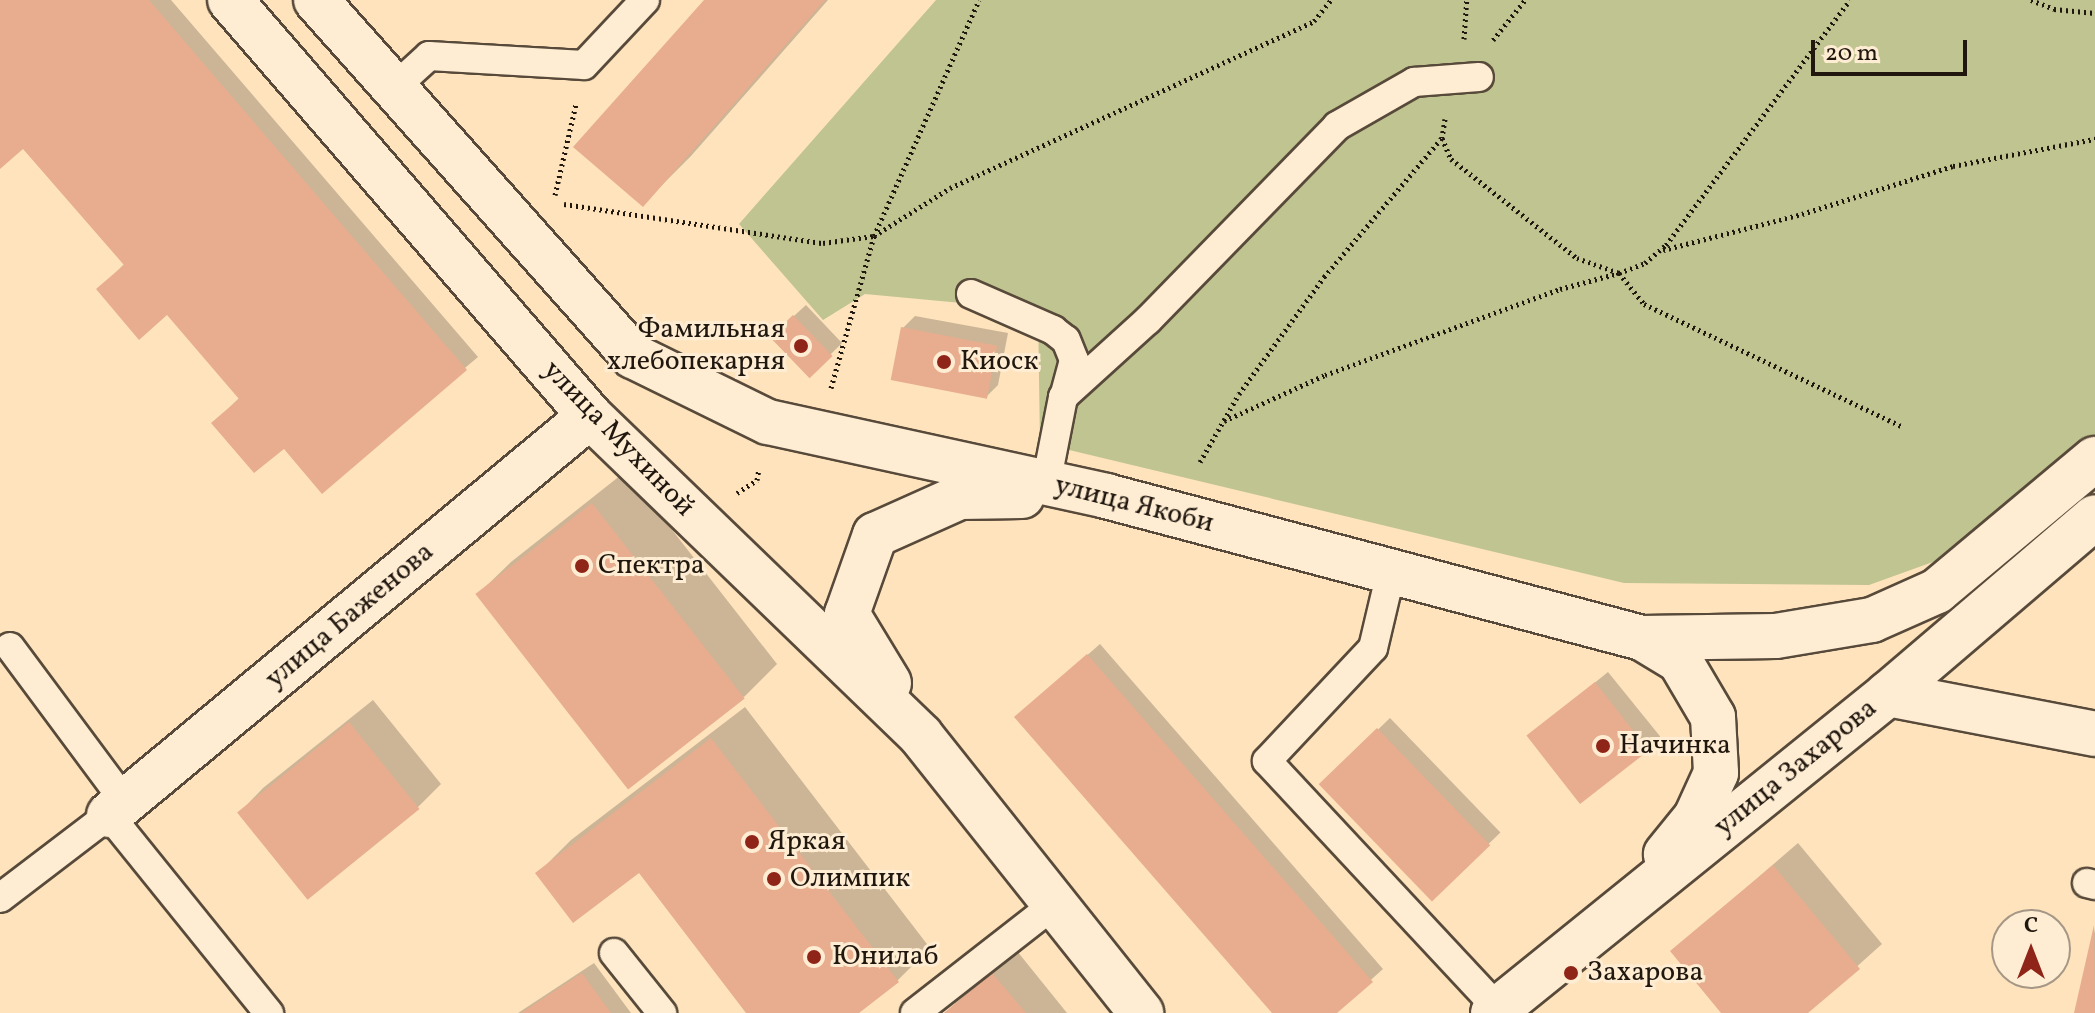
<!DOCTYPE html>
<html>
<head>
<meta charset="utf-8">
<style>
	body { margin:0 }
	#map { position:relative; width:2095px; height:1013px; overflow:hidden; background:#fee3bc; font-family:Vollkorn,serif }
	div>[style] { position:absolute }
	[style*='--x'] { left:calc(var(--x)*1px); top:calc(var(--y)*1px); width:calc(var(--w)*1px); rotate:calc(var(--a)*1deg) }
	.green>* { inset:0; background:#bfc491 }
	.shadow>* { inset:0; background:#0003; transform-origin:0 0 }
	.building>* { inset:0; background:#e7ad8e; transform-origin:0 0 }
	.path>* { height:5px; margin-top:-2.5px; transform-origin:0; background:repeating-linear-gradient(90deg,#20170f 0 2px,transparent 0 6px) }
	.roads { filter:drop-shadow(2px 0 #584a3a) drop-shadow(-2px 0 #584a3a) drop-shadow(0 2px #584a3a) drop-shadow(0 -2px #584a3a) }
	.service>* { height:28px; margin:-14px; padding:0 14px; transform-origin:14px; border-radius:14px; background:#feedd3 }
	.minor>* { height:44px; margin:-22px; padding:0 22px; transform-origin:22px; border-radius:22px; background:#feedd3 }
	.tertiary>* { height:44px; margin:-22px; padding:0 22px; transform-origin:22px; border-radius:22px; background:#feedd3 }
	.secondary>* { height:44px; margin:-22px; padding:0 22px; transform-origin:22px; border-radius:22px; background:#feedd3 }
	.dots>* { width:22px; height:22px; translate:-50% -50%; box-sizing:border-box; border:4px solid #feedd3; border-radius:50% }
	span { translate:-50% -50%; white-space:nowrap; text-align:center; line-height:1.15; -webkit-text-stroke:6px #feedd3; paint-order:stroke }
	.poi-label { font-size:28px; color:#20170f }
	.right { translate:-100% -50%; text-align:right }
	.left { translate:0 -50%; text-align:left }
	.street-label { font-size:28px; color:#20170f }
	.north { position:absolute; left:1991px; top:909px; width:80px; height:80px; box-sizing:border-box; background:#feedd3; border:2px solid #a59785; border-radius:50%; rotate:0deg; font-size:22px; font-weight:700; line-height:32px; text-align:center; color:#20170f }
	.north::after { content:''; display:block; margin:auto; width:28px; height:36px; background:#8f2418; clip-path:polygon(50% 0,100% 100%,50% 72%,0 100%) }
	.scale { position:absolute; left:1811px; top:40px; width:156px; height:36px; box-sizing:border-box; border:4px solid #20170f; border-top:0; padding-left:10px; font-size:24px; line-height:28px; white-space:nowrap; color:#20170f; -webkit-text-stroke:6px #feedd3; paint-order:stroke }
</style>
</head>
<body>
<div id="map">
	<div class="green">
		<i style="clip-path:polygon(936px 0,2095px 0,2095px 436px,1955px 554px,1869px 585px,1624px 583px,1040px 443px,1038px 310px,865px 294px,823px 320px,739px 224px)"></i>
	</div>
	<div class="shadow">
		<i style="clip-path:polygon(0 0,171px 0,478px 357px,409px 415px,284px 446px,214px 423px,240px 397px,168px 313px,99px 290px,125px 263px,24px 146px,0 166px)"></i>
		<i style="clip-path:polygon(708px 0,828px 0,691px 156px,643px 204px)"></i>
		<i style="clip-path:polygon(806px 305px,842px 343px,809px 376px,784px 325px)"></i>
		<i style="clip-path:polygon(915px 316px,1008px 333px,998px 385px,986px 397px,903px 328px)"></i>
		<i style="clip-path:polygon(626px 471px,777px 664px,744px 697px,478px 594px,511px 562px)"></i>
		<i style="clip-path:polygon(1100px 644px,1383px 969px,1334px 1013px,1274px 1013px,1029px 706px)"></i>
		<i style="left:1608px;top:672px;width:83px;height:101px;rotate:51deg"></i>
		<i style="clip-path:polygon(373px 700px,441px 784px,418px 807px,308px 896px,240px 812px,263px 788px)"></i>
		<i style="clip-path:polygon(745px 707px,930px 948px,897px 981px,855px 1013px,749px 1013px,639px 870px,538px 873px,571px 840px)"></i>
		<i style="left:1390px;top:718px;width:159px;height:95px;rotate:46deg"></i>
		<i style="clip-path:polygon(1798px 843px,1882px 944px,1805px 1013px,1724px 1013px,1673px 951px)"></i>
		<i style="clip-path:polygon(2095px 929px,2095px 1013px,2076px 1013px)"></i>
		<i style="clip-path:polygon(1017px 951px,1067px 1013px,945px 1013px,958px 1001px)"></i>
		<i style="clip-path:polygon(594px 963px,631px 1013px,518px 1013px)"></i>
	</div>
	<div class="building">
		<i style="clip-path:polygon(0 0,149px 0,467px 370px,322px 494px,284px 449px,254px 473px,211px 423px,239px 399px,167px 315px,139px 340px,96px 289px,124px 265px,23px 149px,0 169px)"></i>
		<i style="clip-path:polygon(704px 0,825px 0,643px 207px,573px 147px)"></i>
		<i style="left:793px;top:315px;width:57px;height:32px;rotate:46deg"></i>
		<i style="left:901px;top:327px;width:98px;height:54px;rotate:11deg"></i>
		<i style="left:592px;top:503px;width:248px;height:148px;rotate:52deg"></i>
		<i style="clip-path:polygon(1087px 654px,1373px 982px,1337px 1013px,1272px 1013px,1014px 717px)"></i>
		<i style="left:1595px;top:682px;width:87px;height:87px;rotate:52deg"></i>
		<i style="left:349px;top:722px;width:112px;height:144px;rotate:51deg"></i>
		<i style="left:1377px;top:728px;width:163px;height:81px;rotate:46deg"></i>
		<i style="clip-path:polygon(711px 738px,899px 982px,859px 1013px,746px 1013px,639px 873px,573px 923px,535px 873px)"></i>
		<i style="clip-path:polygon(1773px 865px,1860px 969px,1808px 1013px,1721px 1013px,1670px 951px)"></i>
		<i style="clip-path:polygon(2094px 925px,2095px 1013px,2074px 1013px)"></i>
		<i style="clip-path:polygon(582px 973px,611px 1013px,521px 1013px)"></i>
		<i style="clip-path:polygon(992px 973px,1026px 1013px,944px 1013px)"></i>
	</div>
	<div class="path">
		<i style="--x:2031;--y:0;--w:25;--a:21"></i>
		<i style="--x:2054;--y:9;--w:41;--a:5.6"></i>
		<i style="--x:1464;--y:39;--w:39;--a:-86"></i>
		<i style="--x:1493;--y:40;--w:51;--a:-51.3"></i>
		<i style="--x:1445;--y:119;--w:19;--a:99"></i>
		<i style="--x:1442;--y:138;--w:23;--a:67"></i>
		<i style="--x:1451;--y:159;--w:160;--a:38.2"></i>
		<i style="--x:1577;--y:258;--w:45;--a:19.7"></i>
		<i style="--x:1619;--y:273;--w:28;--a:-21"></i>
		<i style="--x:1645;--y:263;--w:28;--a:-41"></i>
		<i style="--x:1666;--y:245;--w:306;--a:-53.1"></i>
		<i style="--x:555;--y:195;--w:93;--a:-77"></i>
		<i style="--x:564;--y:204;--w:262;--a:8.6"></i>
		<i style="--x:823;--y:243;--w:51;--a:-7.8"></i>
		<i style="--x:874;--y:236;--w:90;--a:-32.3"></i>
		<i style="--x:950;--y:188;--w:400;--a:-24.6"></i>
		<i style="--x:1314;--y:21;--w:27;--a:-51"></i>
		<i style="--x:1663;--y:250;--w:144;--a:-14.5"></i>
		<i style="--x:1802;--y:214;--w:158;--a:-17.6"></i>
		<i style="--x:1953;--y:166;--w:145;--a:-10.8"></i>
		<i style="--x:831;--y:388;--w:158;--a:-74.2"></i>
		<i style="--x:874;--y:236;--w:258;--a:-66"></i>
		<i style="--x:1224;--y:421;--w:111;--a:-24.5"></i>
		<i style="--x:1325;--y:375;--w:250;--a:-20.1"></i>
		<i style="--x:1560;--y:289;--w:61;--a:-15.2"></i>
		<i style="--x:1619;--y:273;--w:40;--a:51"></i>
		<i style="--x:1644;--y:304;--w:287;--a:25.4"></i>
		<i style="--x:1200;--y:462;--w:78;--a:-60.2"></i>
		<i style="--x:1239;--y:394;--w:145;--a:-54"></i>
		<i style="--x:1324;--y:277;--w:182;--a:-49.7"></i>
		<i style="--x:737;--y:493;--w:24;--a:-33"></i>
		<i style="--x:757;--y:480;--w:11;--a:-80"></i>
	</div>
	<div class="roads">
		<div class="service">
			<i style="--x:395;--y:87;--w:46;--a:-42.4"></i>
			<i style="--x:429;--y:56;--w:155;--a:3.3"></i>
			<i style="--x:584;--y:65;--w:89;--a:-46.8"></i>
			<i style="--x:971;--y:294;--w:90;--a:23.7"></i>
			<i style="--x:1053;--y:330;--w:16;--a:38"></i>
			<i style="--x:1066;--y:340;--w:22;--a:68"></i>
			<i style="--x:1074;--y:360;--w:38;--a:105"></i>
			<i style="--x:1046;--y:484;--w:89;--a:-78.9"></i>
			<i style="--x:1063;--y:397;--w:115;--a:-42.2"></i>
			<i style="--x:1148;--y:320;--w:271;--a:-45.7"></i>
			<i style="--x:1337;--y:126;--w:89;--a:-29.7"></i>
			<i style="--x:1414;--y:82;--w:65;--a:-4.4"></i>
			<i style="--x:1391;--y:572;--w:78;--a:103.3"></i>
			<i style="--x:1373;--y:648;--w:155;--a:133.2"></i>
			<i style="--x:1267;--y:761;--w:339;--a:47"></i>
			<i style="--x:10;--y:647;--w:193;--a:53.4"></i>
			<i style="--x:2087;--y:883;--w:8;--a:14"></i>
			<i style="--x:0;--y:898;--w:137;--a:-37.3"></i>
			<i style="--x:109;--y:815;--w:255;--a:51.1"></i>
			<i style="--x:614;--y:953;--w:77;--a:51.3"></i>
			<i style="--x:915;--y:1013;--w:179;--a:-38"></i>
		</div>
		<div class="minor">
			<i style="--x:109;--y:815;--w:625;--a:-39.68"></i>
		</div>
		<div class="tertiary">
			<i style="--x:1888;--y:694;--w:211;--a:10.9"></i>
		</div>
		<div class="secondary">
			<i style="--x:230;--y:0;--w:550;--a:49.13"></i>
			<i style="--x:590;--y:416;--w:460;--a:44"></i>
			<i style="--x:921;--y:736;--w:354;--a:51.5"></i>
			<i style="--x:316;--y:0;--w:477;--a:48.3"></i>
			<i style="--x:633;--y:356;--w:150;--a:26.1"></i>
			<i style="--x:768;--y:422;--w:346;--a:12.3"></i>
			<i style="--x:1106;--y:496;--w:554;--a:14.84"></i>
			<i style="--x:1642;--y:638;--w:134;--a:-0.9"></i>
			<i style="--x:1776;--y:636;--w:97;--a:-9.5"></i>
			<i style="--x:1872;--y:620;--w:71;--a:-24"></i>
			<i style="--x:1937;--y:591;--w:206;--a:-39.9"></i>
			<i style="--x:1642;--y:638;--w:44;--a:31.2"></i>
			<i style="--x:1680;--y:661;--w:65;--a:59.5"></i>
			<i style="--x:1713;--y:717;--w:56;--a:86.9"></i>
			<i style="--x:1716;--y:773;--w:48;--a:114.4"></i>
			<i style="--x:1696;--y:817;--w:48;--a:129"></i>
			<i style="--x:889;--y:683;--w:81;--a:-121.3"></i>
			<i style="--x:847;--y:614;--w:84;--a:-70.5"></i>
			<i style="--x:875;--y:535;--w:93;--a:-24.1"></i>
			<i style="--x:960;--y:497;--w:62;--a:-0.9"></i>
			<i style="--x:1493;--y:1013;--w:508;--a:-38.92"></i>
			<i style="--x:1888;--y:694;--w:272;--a:-40.5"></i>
		</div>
	</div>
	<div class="dots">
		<i style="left:801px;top:346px;background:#8f2418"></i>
		<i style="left:944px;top:362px;background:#8f2418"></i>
		<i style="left:582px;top:566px;background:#8f2418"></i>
		<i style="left:1603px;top:746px;background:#8f2418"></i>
		<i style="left:752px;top:842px;background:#8f2418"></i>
		<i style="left:774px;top:879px;background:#8f2418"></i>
		<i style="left:814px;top:957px;background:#8f2418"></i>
		<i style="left:1571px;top:973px;background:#8f2418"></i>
	</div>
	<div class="poi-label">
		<span class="right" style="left:785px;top:346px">Фамильная<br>хлебопекарня</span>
		<span class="left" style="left:960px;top:362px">Киоск</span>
		<span class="left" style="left:598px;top:566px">Спектра</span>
		<span class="left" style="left:1619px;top:746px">Начинка</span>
		<span class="left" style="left:768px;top:842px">Яркая</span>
		<span class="left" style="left:790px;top:879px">Олимпик</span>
		<span class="left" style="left:832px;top:957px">Юнилаб</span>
		<span class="left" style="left:1587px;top:973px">Захарова</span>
	</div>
	<div class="street-label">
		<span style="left:618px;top:439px;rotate:46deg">улица Мухиной</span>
		<span style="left:1134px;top:505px;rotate:14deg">улица Якоби</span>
		<span style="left:350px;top:616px;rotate:-40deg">улица Баженова</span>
		<span style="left:1796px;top:768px;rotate:-39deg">улица Захарова</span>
	</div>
	<div class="north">С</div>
	<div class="scale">20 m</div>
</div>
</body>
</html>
